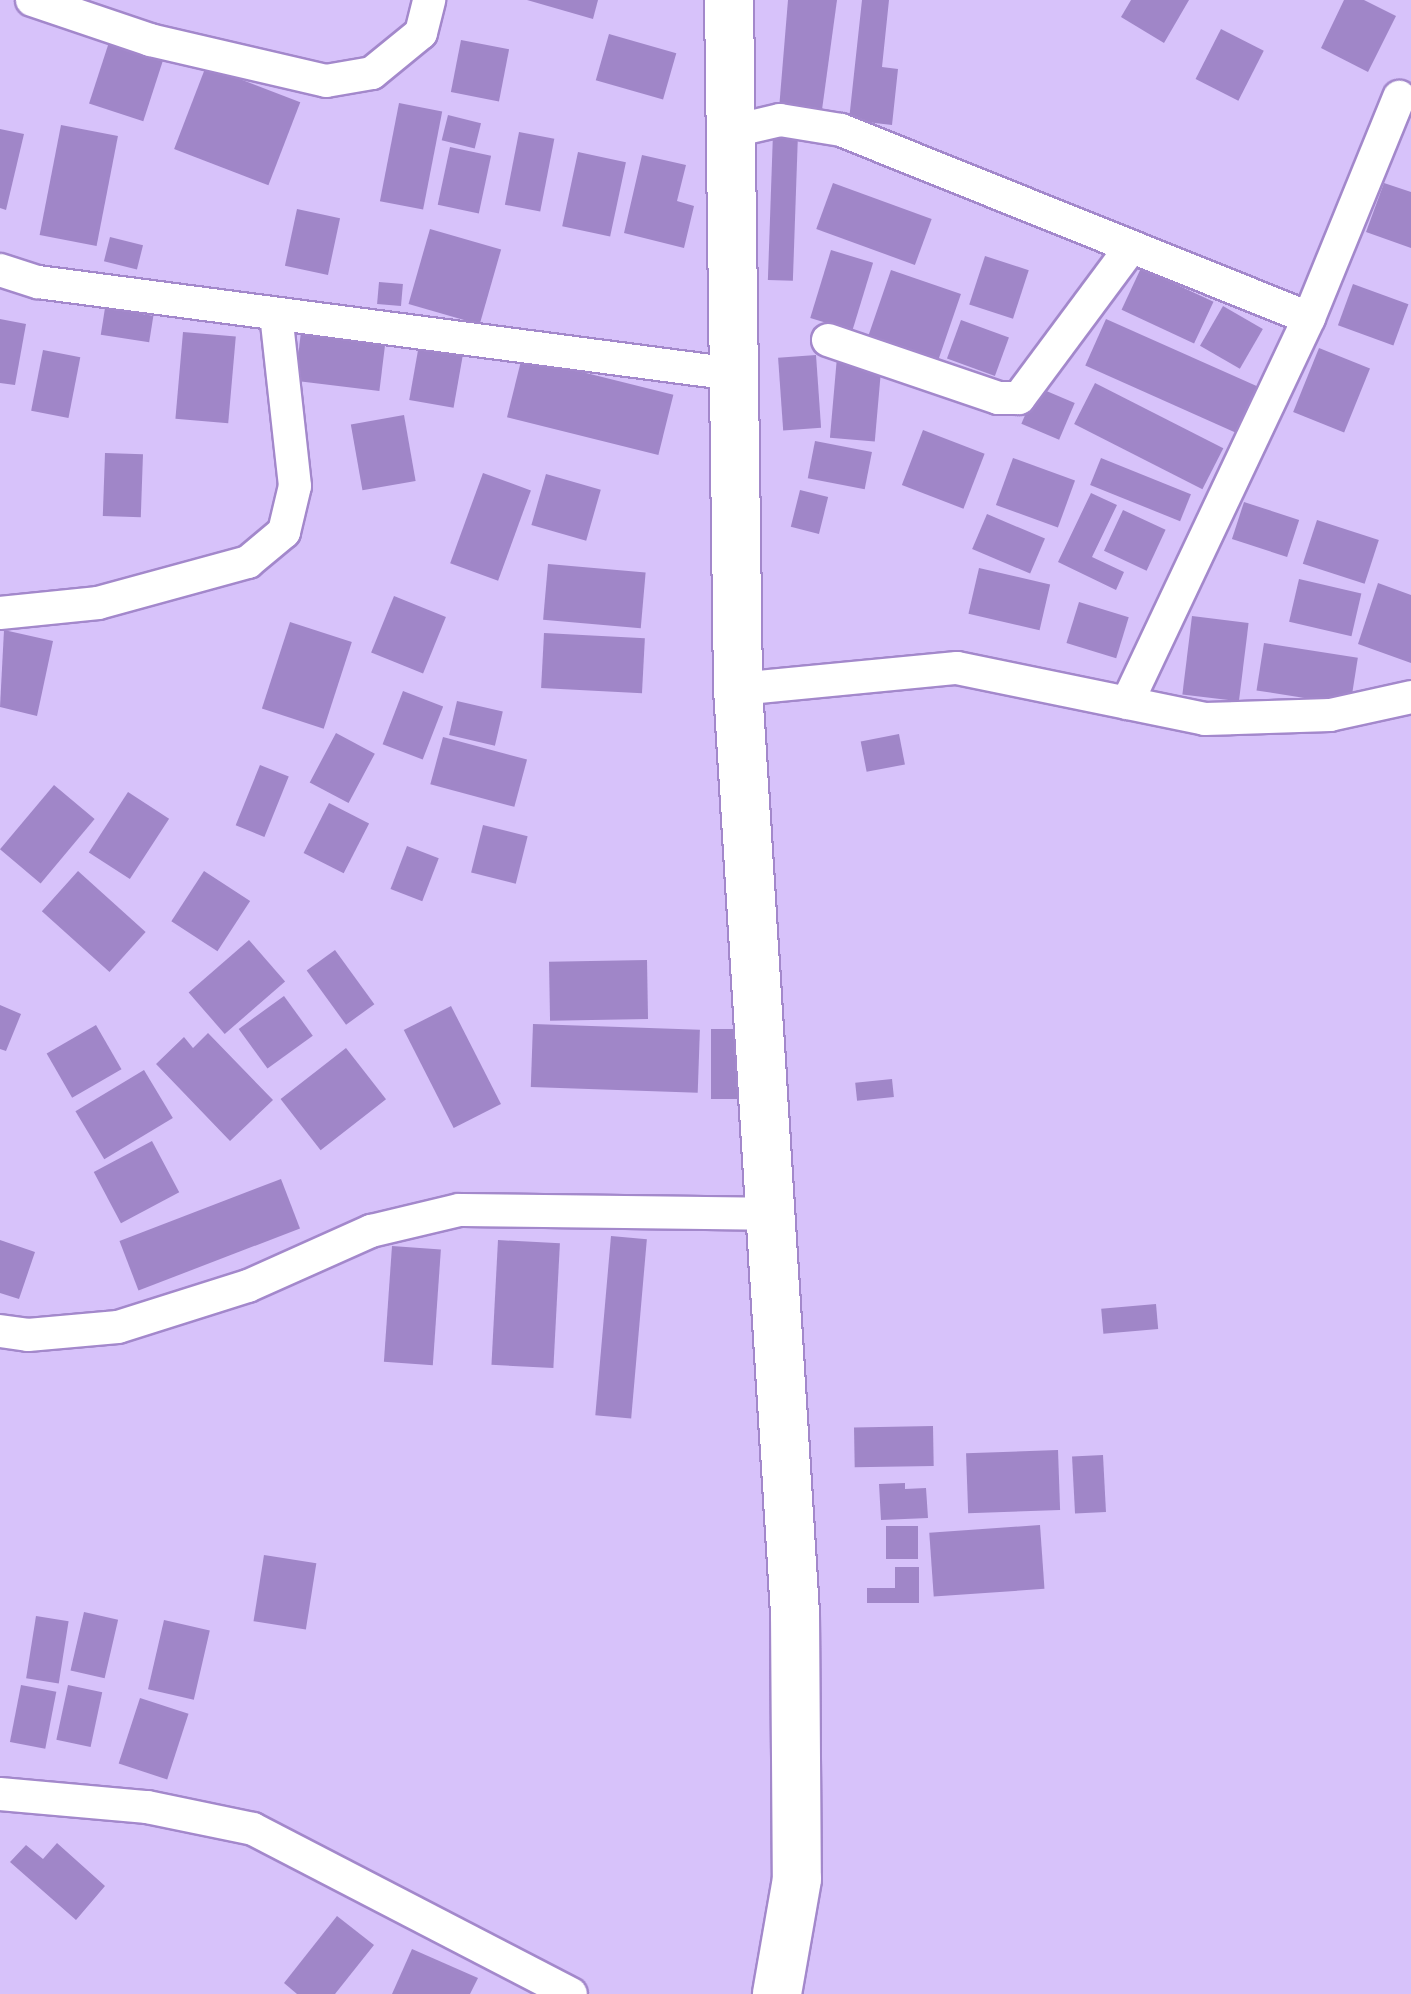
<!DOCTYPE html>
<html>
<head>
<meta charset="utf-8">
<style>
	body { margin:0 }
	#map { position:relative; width:1411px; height:1994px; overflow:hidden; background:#d7c2fa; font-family:"DejaVu Sans",sans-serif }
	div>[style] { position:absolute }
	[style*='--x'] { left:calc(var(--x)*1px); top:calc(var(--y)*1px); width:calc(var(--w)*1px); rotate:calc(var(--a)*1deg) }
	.building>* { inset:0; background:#a086c8; transform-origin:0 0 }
	.roads { filter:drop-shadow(2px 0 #a388cb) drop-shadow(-2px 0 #a388cb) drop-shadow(0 2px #a388cb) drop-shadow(0 -2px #a388cb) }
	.street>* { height:32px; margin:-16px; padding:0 16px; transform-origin:16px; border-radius:16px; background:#fff }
	.secondary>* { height:48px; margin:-24px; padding:0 24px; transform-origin:24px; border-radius:24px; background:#fff }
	span { translate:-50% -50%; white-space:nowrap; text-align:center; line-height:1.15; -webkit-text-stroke:8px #d7c2fa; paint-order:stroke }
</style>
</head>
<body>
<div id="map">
	<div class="building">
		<i style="clip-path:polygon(527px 0,598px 0,593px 19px)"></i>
		<i style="clip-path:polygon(788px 0,837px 0,821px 117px,779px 109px)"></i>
		<i style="clip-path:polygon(862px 0,889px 0,882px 67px,898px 69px,892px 125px,849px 120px)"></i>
		<i style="clip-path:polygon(1131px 0,1189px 0,1164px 43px,1121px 17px)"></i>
		<i style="clip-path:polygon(1344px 0,1364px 0,1396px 16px,1368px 72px,1321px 48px)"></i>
		<i style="left:1221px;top:29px;width:48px;height:56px;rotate:27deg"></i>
		<i style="left:609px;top:34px;width:70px;height:48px;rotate:16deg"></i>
		<i style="left:111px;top:36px;width:57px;height:71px;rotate:18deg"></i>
		<i style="left:461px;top:40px;width:49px;height:53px;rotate:11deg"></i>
		<i style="left:206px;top:66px;width:101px;height:89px;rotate:21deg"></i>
		<i style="left:399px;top:103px;width:44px;height:100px;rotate:11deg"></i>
		<i style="left:448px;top:115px;width:34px;height:26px;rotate:14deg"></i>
		<i style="left:61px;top:125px;width:58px;height:112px;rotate:11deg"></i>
		<i style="clip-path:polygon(0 129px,24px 134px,6px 210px,0 208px)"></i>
		<i style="left:519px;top:132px;width:36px;height:74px;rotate:11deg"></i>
		<i style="left:773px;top:133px;width:25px;height:147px;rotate:2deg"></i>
		<i style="left:450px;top:147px;width:42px;height:59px;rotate:12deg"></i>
		<i style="left:578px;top:152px;width:49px;height:76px;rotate:12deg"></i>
		<i style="clip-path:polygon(642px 155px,686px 165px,677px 201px,694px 206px,684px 248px,624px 233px)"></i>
		<i style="left:833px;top:183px;width:105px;height:49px;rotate:20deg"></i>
		<i style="clip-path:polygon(1384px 183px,1411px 192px,1411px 248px,1366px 232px)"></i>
		<i style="left:297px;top:209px;width:44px;height:58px;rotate:12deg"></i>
		<i style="left:430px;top:229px;width:74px;height:78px;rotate:16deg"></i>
		<i style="left:110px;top:237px;width:34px;height:25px;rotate:14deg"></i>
		<i style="left:831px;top:250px;width:44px;height:71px;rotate:17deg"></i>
		<i style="left:985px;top:256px;width:46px;height:51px;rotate:18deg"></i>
		<i style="left:1141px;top:268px;width:80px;height:46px;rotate:25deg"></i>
		<i style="left:891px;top:270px;width:74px;height:70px;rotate:19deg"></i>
		<i style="left:379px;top:282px;width:24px;height:22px;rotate:5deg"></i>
		<i style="left:1353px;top:284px;width:59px;height:44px;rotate:20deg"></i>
		<i style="left:1223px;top:306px;width:46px;height:46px;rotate:30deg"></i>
		<i style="left:105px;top:308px;width:49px;height:27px;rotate:9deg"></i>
		<i style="clip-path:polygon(0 319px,26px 324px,15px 385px,0 383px)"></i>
		<i style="left:1106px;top:319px;width:171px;height:51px;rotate:24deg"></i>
		<i style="left:961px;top:320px;width:51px;height:41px;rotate:20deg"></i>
		<i style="left:183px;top:332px;width:53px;height:87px;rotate:5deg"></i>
		<i style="left:301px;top:332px;width:85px;height:49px;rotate:7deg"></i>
		<i style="left:420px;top:339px;width:45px;height:62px;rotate:10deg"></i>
		<i style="left:1319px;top:348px;width:55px;height:69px;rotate:22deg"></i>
		<i style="left:43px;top:350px;width:38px;height:62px;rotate:11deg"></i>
		<i style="left:816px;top:355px;width:73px;height:38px;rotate:86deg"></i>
		<i style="left:522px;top:357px;width:156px;height:62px;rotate:14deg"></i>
		<i style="left:837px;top:357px;width:45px;height:81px;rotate:5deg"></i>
		<i style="left:1095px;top:383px;width:144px;height:46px;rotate:27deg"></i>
		<i style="left:1037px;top:387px;width:41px;height:40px;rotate:23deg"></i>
		<i style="left:404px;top:415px;width:67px;height:54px;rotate:80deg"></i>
		<i style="left:923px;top:430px;width:66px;height:59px;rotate:21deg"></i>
		<i style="left:815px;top:441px;width:58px;height:38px;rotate:11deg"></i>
		<i style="left:105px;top:453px;width:38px;height:63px;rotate:2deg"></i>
		<i style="left:1013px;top:458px;width:66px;height:50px;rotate:20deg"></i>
		<i style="left:1101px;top:458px;width:97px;height:29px;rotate:22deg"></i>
		<i style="left:483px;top:473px;width:51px;height:96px;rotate:20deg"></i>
		<i style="left:546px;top:474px;width:57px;height:53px;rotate:16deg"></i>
		<i style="left:800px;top:490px;width:29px;height:38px;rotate:14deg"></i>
		<i style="clip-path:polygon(1091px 493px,1117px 505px,1092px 557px,1124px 572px,1116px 590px,1058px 562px)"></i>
		<i style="left:1244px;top:502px;width:58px;height:39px;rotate:18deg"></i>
		<i style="left:1123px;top:510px;width:47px;height:45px;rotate:25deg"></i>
		<i style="left:987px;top:514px;width:63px;height:38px;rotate:23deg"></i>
		<i style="left:1317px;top:520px;width:65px;height:46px;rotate:18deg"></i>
		<i style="left:548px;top:564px;width:98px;height:56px;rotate:5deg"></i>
		<i style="left:979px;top:568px;width:73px;height:47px;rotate:13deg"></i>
		<i style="left:1299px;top:579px;width:64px;height:44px;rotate:13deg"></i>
		<i style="clip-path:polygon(1378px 583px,1411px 595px,1411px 663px,1358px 644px)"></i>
		<i style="left:394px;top:596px;width:56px;height:61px;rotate:22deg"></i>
		<i style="left:1079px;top:602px;width:52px;height:43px;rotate:17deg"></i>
		<i style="left:1192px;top:616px;width:57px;height:79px;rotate:7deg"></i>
		<i style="left:290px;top:622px;width:65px;height:91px;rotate:18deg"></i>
		<i style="clip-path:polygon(4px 630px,53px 641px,37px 716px,0 707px)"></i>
		<i style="left:544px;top:633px;width:101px;height:55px;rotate:3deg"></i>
		<i style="left:1264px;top:643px;width:95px;height:48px;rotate:9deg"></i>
		<i style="left:403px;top:691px;width:43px;height:57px;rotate:21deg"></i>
		<i style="left:457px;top:701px;width:47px;height:35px;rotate:13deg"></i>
		<i style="left:336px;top:733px;width:44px;height:56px;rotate:28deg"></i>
		<i style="left:899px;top:734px;width:31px;height:39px;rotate:79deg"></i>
		<i style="left:443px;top:737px;width:87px;height:49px;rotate:15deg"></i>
		<i style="left:260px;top:765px;width:31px;height:65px;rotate:22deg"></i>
		<i style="left:54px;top:785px;width:53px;height:84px;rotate:40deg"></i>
		<i style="left:128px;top:792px;width:49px;height:72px;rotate:33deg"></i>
		<i style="left:329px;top:803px;width:45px;height:56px;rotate:27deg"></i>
		<i style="left:483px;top:825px;width:46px;height:49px;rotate:14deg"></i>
		<i style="left:407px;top:846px;width:34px;height:46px;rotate:21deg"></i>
		<i style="left:78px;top:871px;width:91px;height:54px;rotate:42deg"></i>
		<i style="left:204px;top:871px;width:55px;height:60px;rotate:33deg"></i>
		<i style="left:249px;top:940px;width:55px;height:80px;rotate:49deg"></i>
		<i style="left:335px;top:950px;width:67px;height:35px;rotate:54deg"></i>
		<i style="left:647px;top:960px;width:59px;height:98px;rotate:89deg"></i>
		<i style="left:284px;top:996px;width:49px;height:56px;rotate:54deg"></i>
		<i style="clip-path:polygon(0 1005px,21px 1014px,6px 1051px,0 1049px)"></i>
		<i style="left:451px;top:1006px;width:110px;height:53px;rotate:63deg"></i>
		<i style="left:533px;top:1024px;width:167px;height:63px;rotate:2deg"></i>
		<i style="left:96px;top:1025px;width:51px;height:57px;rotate:60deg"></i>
		<i style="left:711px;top:1029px;width:28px;height:70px"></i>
		<i style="clip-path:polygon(208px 1033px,273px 1100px,230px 1141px,156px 1064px,184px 1037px,193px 1048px)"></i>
		<i style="left:346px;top:1048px;width:65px;height:83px;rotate:52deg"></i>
		<i style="left:144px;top:1070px;width:56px;height:80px;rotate:59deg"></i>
		<i style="left:892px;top:1079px;width:18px;height:37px;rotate:84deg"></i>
		<i style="left:152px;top:1141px;width:58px;height:66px;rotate:62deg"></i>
		<i style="left:281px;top:1179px;width:53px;height:173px;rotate:69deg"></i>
		<i style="left:611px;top:1236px;width:36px;height:180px;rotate:5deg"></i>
		<i style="clip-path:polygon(0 1240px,35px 1252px,19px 1299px,0 1293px)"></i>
		<i style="left:498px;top:1240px;width:62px;height:125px;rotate:3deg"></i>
		<i style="left:392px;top:1246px;width:49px;height:116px;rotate:4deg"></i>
		<i style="left:1156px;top:1304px;width:25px;height:55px;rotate:85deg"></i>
		<i style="left:933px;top:1426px;width:40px;height:79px;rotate:89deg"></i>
		<i style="left:1058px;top:1450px;width:60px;height:92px;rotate:88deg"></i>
		<i style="left:1103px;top:1455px;width:57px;height:31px;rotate:87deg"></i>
		<i style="clip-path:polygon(905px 1483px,905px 1489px,926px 1488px,928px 1518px,881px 1520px,879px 1484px)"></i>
		<i style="left:1040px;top:1525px;width:64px;height:111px;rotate:86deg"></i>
		<i style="left:886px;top:1526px;width:32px;height:33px"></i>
		<i style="left:264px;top:1555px;width:53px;height:67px;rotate:9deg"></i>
		<i style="clip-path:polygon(895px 1567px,919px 1567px,919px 1603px,867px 1603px,867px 1588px,895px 1588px)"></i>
		<i style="left:84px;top:1612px;width:35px;height:60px;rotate:13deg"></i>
		<i style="left:36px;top:1616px;width:33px;height:63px;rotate:9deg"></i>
		<i style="left:164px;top:1620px;width:47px;height:71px;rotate:13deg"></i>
		<i style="left:21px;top:1685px;width:36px;height:58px;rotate:11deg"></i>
		<i style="left:68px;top:1685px;width:35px;height:56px;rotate:12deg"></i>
		<i style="left:140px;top:1698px;width:51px;height:69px;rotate:18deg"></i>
		<i style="clip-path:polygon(57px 1843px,105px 1886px,76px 1920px,10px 1862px,26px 1845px,43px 1859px)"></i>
		<i style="clip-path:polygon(337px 1916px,374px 1945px,335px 1994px,297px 1994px,284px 1983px)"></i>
		<i style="clip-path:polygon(412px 1949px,478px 1978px,470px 1994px,392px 1994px)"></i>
	</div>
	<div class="roads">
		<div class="street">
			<i style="--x:32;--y:0;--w:125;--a:18.7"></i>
			<i style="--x:150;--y:40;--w:181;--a:13.1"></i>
			<i style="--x:326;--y:81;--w:47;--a:-9.9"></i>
			<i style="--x:372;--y:73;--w:63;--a:-39.2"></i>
			<i style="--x:421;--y:33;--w:34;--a:-76"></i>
			<i style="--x:729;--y:132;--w:52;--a:-13.2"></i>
			<i style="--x:780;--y:120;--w:62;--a:9.3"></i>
			<i style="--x:841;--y:130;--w:504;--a:21.89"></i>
			<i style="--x:0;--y:270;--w:40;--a:18"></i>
			<i style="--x:38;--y:282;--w:701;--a:7.54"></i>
			<i style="--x:828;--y:340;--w:180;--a:18.8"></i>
			<i style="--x:998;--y:398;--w:21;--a:0"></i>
			<i style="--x:1019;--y:398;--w:184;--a:-53.4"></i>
			<i style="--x:0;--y:613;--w:99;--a:-5.8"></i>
			<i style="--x:98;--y:603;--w:156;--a:-15.3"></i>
			<i style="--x:248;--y:562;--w:47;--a:-39.8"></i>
			<i style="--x:284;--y:532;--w:47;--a:-76.6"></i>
			<i style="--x:295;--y:486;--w:173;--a:-96.3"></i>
			<i style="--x:738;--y:689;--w:220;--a:-5.5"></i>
			<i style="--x:957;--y:668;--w:253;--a:11.6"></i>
			<i style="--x:1205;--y:719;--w:125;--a:-1.8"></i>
			<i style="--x:1330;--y:715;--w:83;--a:-12.5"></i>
			<i style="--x:1127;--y:703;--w:426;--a:-64.7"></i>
			<i style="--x:1309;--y:318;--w:239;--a:-67.8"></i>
			<i style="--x:0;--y:1331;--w:28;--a:8"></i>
			<i style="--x:28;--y:1335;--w:90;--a:-5.1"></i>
			<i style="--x:118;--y:1327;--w:136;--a:-17.5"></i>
			<i style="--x:248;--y:1286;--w:135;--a:-24.1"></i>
			<i style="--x:371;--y:1231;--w:90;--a:-13.4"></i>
			<i style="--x:459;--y:1210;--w:311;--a:0.7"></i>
			<i style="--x:0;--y:1794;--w:148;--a:5.1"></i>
			<i style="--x:147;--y:1807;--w:108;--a:11.7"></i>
			<i style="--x:253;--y:1829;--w:358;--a:27.4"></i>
		</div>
		<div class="secondary">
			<i style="--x:729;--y:0;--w:689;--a:89.25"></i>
			<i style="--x:738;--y:689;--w:927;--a:86.47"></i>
			<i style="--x:795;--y:1614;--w:265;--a:89.6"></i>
			<i style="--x:797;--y:1879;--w:117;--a:99.9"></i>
		</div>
	</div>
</div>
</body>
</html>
